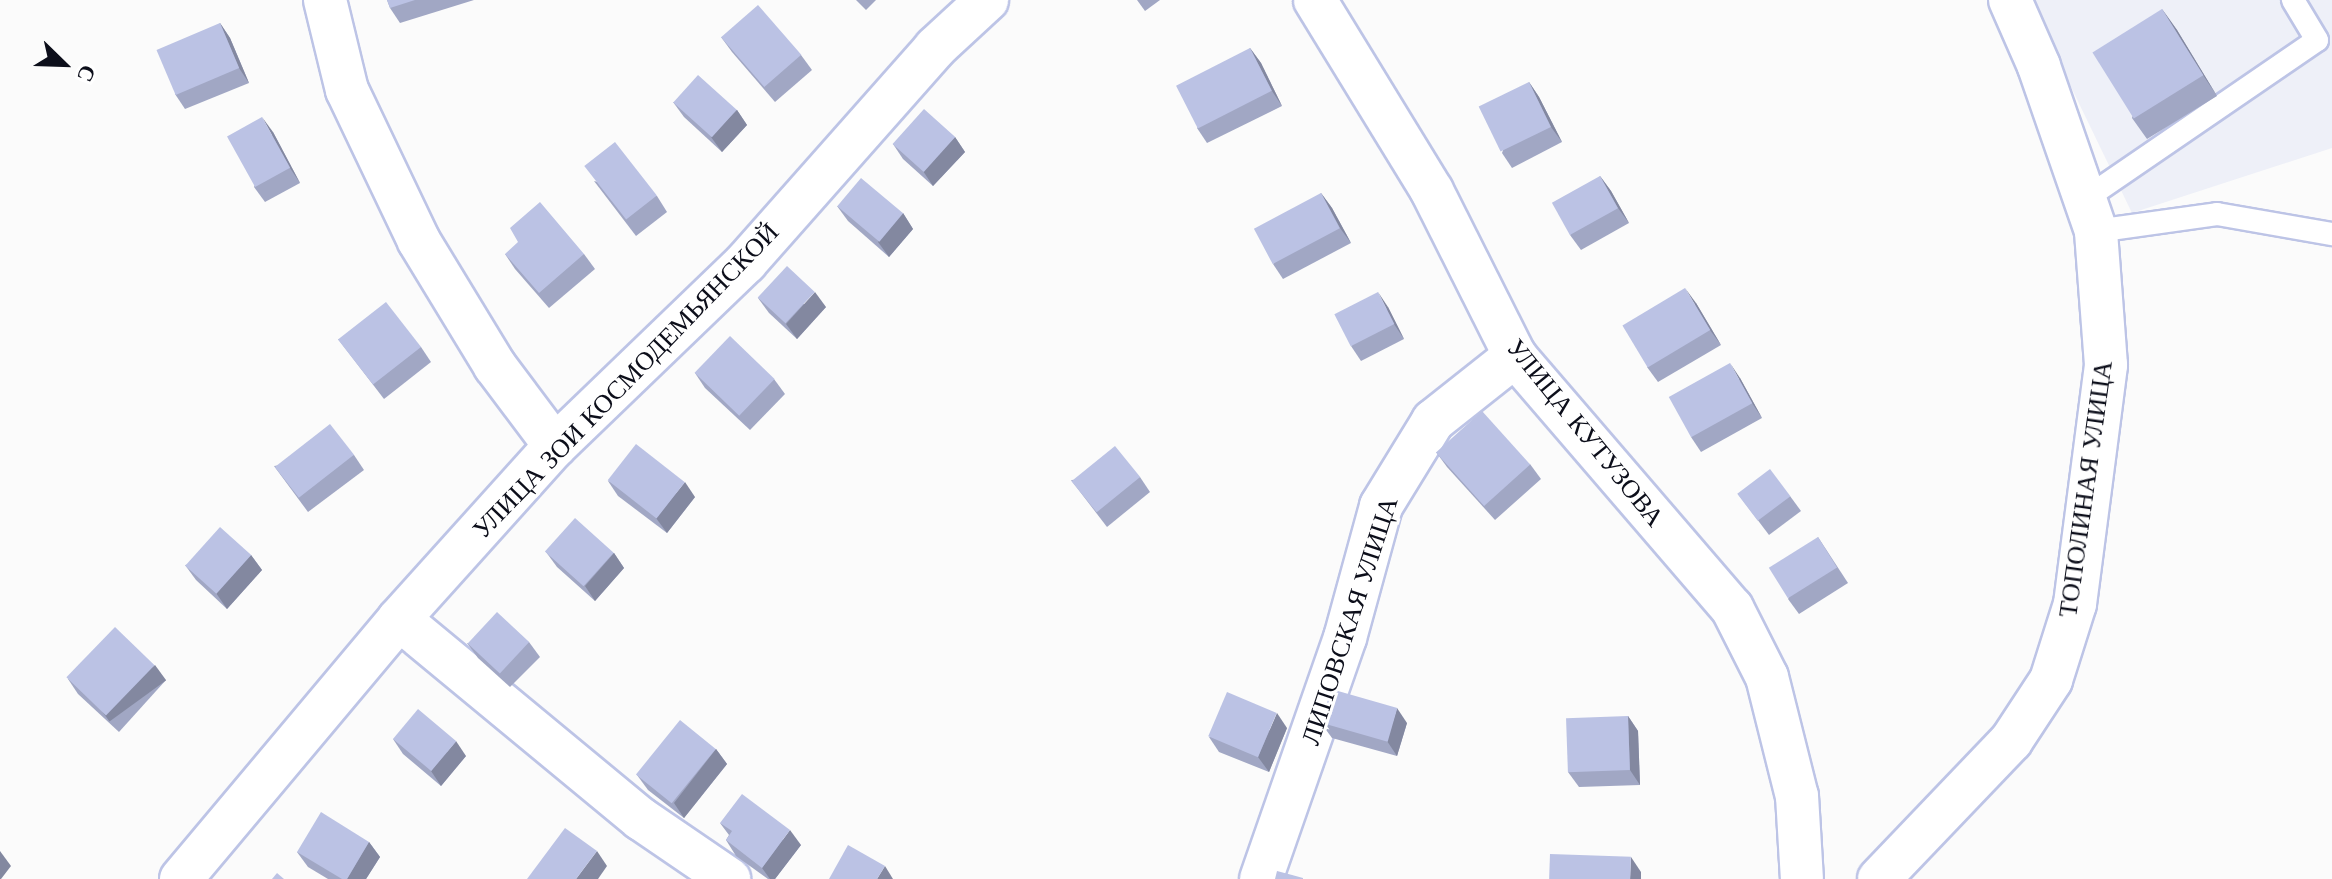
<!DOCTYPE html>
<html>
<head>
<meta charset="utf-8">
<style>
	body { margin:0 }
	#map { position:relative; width:2332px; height:879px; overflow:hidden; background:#fbfbfb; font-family:"Libre Baskerville",serif }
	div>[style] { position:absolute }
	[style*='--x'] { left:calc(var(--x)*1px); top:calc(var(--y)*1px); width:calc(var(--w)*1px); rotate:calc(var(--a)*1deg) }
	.built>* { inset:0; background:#eef0f8 }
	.roads { filter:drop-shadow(2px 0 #bdc4e6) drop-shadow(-2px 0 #bdc4e6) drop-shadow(0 2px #bdc4e6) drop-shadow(0 -2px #bdc4e6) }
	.lane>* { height:22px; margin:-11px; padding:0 11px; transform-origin:11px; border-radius:11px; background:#fff }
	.street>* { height:42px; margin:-21px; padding:0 21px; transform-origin:21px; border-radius:21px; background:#fff }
	.wall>* { inset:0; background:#a1a7c4 }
	.shaded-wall>* { inset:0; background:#8388a0; transform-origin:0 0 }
	.building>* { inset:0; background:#bbc2e4; transform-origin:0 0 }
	span { translate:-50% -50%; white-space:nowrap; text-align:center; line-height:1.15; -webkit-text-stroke:6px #fff; paint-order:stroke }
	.street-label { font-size:26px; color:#0c0e1a }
	.north { position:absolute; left:24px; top:24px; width:80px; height:80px; -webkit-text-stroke:6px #fff; paint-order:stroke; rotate:113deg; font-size:22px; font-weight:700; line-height:32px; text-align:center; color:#0c0e1a }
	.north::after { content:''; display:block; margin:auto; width:28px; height:36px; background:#0c0e1a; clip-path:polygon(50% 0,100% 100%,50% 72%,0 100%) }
</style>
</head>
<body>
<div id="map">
	<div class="built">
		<i style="clip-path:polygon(2029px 0,2332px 0,2332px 148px,2132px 213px)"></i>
	</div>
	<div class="roads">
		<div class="lane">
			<i style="--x:2085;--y:199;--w:281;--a:-34.4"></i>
			<i style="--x:2317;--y:40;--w:47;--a:-121"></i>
			<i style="--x:2096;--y:231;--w:122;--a:-8"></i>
			<i style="--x:2217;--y:214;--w:117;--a:9.9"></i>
		</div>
		<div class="street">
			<i style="--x:325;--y:0;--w:93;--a:76.3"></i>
			<i style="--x:347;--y:90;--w:167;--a:64.5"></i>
			<i style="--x:419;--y:241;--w:146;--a:58.7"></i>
			<i style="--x:495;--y:366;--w:100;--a:53.1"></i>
			<i style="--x:1315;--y:0;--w:224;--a:58.5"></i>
			<i style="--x:1432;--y:191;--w:185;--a:63.3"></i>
			<i style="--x:1515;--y:356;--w:333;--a:49.3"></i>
			<i style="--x:1732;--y:608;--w:77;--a:63.1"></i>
			<i style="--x:1767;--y:677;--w:123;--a:75.9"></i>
			<i style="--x:1797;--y:796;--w:83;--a:86.6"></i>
			<i style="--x:399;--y:619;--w:314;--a:39.6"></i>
			<i style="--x:641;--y:819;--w:107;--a:34.3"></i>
			<i style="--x:181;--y:879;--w:339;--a:-50"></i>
			<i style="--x:399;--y:619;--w:233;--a:-48"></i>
			<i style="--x:555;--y:446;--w:265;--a:-43.9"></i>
			<i style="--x:746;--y:262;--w:286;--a:-48.5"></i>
			<i style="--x:935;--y:48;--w:71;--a:-42.7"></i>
			<i style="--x:1261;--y:879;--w:255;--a:-70.8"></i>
			<i style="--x:1345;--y:638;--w:137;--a:-74.7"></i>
			<i style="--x:1381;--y:506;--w:100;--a:-58.5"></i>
			<i style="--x:1433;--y:421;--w:105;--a:-38.4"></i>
			<i style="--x:1879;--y:879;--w:191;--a:-46.3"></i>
			<i style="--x:2011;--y:741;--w:73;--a:-56.7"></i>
			<i style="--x:2051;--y:680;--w:80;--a:-72.5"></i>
			<i style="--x:2075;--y:604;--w:241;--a:-82.6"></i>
			<i style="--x:2106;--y:365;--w:134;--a:-94.3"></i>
			<i style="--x:2096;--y:231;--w:175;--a:-109.1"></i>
			<i style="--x:2039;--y:66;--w:72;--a:-113.7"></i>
		</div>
	</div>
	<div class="wall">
		<i style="clip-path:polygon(387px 0,474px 0,400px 23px,390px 8px)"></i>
		<i style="clip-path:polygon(856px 0,876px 0,866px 10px)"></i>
		<i style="clip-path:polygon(1137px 0,1160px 0,1145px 11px)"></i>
		<i style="clip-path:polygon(2162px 9px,2177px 30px,2217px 96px,2147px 139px,2132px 118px)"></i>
		<i style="clip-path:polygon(220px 23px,230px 38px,249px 83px,185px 109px,175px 94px)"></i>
		<i style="clip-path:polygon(721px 37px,801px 55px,812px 70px,775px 102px,732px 52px)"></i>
		<i style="clip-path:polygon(1250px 48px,1261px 63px,1282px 106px,1207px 143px,1197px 128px)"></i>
		<i style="clip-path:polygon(1529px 82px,1539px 97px,1562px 142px,1512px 168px,1502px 153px)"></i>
		<i style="clip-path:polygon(673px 102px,737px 110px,747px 125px,722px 152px,684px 117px)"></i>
		<i style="clip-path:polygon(273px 132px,300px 183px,265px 202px,254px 187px)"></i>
		<i style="clip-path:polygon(955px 137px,965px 152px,933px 186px,903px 159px,893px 144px)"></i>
		<i style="clip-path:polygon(1600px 176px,1611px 191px,1629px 223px,1581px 250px,1570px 235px)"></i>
		<i style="clip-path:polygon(594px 181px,657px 196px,667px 212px,636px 236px)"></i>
		<i style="clip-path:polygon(1321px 193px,1332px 208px,1351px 243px,1283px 279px,1273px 264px)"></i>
		<i style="clip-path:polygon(837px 206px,903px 213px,913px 229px,889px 257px,848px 221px)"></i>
		<i style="clip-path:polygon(505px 254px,584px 254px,595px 269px,549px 308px,515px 269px)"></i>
		<i style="clip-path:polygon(758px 298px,826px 307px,797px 339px,769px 313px)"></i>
		<i style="clip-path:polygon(1696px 303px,1721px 345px,1658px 382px,1647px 367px)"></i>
		<i style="clip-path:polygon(1388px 307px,1404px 339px,1361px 361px,1351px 346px)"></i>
		<i style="clip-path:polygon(338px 339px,421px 347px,431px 362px,384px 399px)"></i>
		<i style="clip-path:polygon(695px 373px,774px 379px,785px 394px,750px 430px,705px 388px)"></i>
		<i style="clip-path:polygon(1740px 378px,1762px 418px,1701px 452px,1691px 437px)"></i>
		<i style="clip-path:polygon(1436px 452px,1530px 464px,1541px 479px,1495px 520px,1447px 467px)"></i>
		<i style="clip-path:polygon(354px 455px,364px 470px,308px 512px,274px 466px)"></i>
		<i style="clip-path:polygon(1140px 477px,1150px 492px,1107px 527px,1071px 480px)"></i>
		<i style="clip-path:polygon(608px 481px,695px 497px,667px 533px,618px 496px)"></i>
		<i style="clip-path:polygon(1738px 494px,1790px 496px,1801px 511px,1769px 535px)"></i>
		<i style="clip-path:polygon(1818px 537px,1848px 583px,1799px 614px,1788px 599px)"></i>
		<i style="clip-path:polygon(546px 552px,614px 553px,624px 568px,595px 601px,557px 567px)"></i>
		<i style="clip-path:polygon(251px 555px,262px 570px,227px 609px,196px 580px,185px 565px)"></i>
		<i style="clip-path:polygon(529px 642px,540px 657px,510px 687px,478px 658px,467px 643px)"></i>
		<i style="clip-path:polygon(68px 679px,166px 680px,119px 732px,78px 694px)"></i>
		<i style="clip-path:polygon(1628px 716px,1638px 731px,1640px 785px,1579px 787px,1568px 772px)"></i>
		<i style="clip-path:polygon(1321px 723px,1407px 723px,1397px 756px,1332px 738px)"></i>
		<i style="clip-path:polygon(1287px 728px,1269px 772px,1219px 752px,1209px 737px)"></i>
		<i style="clip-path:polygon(393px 739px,466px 756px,441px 786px,403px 754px)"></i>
		<i style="clip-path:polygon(716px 749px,727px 764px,684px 818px,648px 790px,637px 775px)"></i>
		<i style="clip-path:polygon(720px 823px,801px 845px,775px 879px,768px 879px,736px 856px,726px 840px,729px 835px)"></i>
		<i style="clip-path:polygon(369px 842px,380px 857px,366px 879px,328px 879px,308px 867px,297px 852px)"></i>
	</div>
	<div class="shaded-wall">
		<i style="clip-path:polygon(2162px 9px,2177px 30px,2217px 96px,2203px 75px)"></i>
		<i style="clip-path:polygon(220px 23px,230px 38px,249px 83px,239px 68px)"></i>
		<i style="clip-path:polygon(1250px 48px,1261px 63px,1282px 106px,1272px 91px)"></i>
		<i style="clip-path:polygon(1529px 82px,1539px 97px,1562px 142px,1551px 127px)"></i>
		<i style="clip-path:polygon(737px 110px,747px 125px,722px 152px,711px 137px)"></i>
		<i style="clip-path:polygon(262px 117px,273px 132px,300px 183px,290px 168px)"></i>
		<i style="clip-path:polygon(955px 137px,965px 152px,933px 186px,923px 171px)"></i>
		<i style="clip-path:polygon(1600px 176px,1611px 191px,1629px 223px,1618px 208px)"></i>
		<i style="clip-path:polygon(1321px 193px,1332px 208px,1351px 243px,1340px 228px)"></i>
		<i style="clip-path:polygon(903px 213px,913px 229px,889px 257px,878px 242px)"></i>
		<i style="clip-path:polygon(1685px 288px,1696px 303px,1721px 345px,1710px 330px)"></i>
		<i style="clip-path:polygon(815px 292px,826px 307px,797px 339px,786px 324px)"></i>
		<i style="clip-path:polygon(1378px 292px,1388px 307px,1404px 339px,1394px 324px)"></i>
		<i style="clip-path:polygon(1730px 363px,1740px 378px,1762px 418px,1752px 403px)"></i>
		<i style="clip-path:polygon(685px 482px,695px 497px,667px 533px,656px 518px)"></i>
		<i style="clip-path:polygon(614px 553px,624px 568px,595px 601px,585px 586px)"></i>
		<i style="clip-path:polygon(251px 555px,262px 570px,227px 609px,216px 593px)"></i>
		<i style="left:155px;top:665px;width:19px;height:70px;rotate:54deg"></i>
		<i style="clip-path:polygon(1397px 708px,1407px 723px,1397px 756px,1387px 741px)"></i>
		<i style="clip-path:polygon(1277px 713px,1287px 728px,1269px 772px,1258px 757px)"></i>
		<i style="clip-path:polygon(1628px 716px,1638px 731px,1640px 785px,1630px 770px)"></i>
		<i style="clip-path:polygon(456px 741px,466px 756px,441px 786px,431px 771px)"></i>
		<i style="clip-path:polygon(716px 749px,727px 764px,684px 818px,674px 803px)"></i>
		<i style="clip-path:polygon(790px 830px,801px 845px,775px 879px,770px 879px,762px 868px)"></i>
		<i style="clip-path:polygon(369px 842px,380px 857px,366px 879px,347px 879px)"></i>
		<i style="clip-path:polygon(0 851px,11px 866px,1px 879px,0 879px)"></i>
		<i style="clip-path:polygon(597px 851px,607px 866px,598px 879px,576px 879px)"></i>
		<i style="clip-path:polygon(1631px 857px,1641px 872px,1641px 879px,1630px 879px)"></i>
		<i style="clip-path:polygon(885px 866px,893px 879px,877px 879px)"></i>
	</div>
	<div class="building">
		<i style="clip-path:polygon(387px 0,415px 0,390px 8px)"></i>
		<i style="left:758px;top:5px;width:66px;height:49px;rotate:49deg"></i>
		<i style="left:2162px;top:9px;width:78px;height:82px;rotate:58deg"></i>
		<i style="left:220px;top:23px;width:49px;height:69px;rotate:67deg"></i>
		<i style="left:1250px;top:48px;width:48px;height:83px;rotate:63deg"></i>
		<i style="left:698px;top:75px;width:52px;height:37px;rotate:42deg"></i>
		<i style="left:1529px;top:82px;width:50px;height:56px;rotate:64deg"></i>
		<i style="left:924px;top:109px;width:42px;height:47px;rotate:42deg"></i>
		<i style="left:262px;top:117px;width:58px;height:40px;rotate:61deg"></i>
		<i style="left:615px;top:142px;width:68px;height:39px;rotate:52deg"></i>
		<i style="left:1600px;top:176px;width:37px;height:55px;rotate:61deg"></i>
		<i style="left:861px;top:178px;width:55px;height:37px;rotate:40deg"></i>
		<i style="left:1321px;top:193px;width:40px;height:76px;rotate:62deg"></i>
		<i style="clip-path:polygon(540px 202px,584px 254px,539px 293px,505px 254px,518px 242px,510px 228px)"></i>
		<i style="left:787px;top:266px;width:38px;height:43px;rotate:43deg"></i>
		<i style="left:1685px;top:288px;width:49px;height:73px;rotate:59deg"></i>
		<i style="left:1378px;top:292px;width:36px;height:49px;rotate:63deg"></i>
		<i style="left:386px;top:302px;width:57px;height:61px;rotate:52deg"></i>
		<i style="left:730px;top:336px;width:62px;height:51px;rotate:44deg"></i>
		<i style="left:1730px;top:363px;width:46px;height:70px;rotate:61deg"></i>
		<i style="left:1482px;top:411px;width:72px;height:62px;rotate:48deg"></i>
		<i style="left:330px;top:424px;width:39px;height:70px;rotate:52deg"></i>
		<i style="left:636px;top:444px;width:62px;height:46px;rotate:38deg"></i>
		<i style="left:1115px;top:446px;width:40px;height:56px;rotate:51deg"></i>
		<i style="left:1770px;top:469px;width:34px;height:41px;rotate:53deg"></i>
		<i style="left:575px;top:518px;width:52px;height:45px;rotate:42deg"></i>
		<i style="left:220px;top:527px;width:42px;height:52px;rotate:42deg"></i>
		<i style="left:1818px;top:537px;width:36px;height:58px;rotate:58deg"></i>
		<i style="left:497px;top:612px;width:44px;height:43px;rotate:43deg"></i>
		<i style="left:115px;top:627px;width:55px;height:70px;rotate:44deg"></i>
		<i style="left:1331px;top:689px;width:69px;height:35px;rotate:16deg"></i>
		<i style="left:1227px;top:692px;width:54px;height:48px;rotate:23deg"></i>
		<i style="left:418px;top:709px;width:50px;height:39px;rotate:40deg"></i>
		<i style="left:1628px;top:716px;width:54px;height:62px;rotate:88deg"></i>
		<i style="left:680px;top:720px;width:46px;height:70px;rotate:39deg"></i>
		<i style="clip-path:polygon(742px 794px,790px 830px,762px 868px,726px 840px,732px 831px,720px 823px)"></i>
		<i style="clip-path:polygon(321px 812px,369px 842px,347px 879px,342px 879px,297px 852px)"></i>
		<i style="clip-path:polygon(565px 828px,597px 851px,576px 879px,527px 879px)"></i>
		<i style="clip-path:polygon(848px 845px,885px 866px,877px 879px,829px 879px)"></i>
		<i style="left:1550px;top:854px;width:81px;height:25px;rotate:2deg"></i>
		<i style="clip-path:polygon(1277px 871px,1303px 878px,1303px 879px,1275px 879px)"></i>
		<i style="clip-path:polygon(277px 873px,284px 879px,272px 879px)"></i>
	</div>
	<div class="street-label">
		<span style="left:626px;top:381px;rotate:-46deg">УЛИЦА ЗОИ КОСМОДЕМЬЯНСКОЙ</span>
		<span style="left:1585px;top:433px;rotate:51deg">УЛИЦА КУТУЗОВА</span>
		<span style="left:2086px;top:489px;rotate:-82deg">ТОПОЛИНАЯ УЛИЦА</span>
		<span style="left:1350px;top:621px;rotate:-72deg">ЛИПОВСКАЯ УЛИЦА</span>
	</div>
	<div class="north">С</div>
</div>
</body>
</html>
